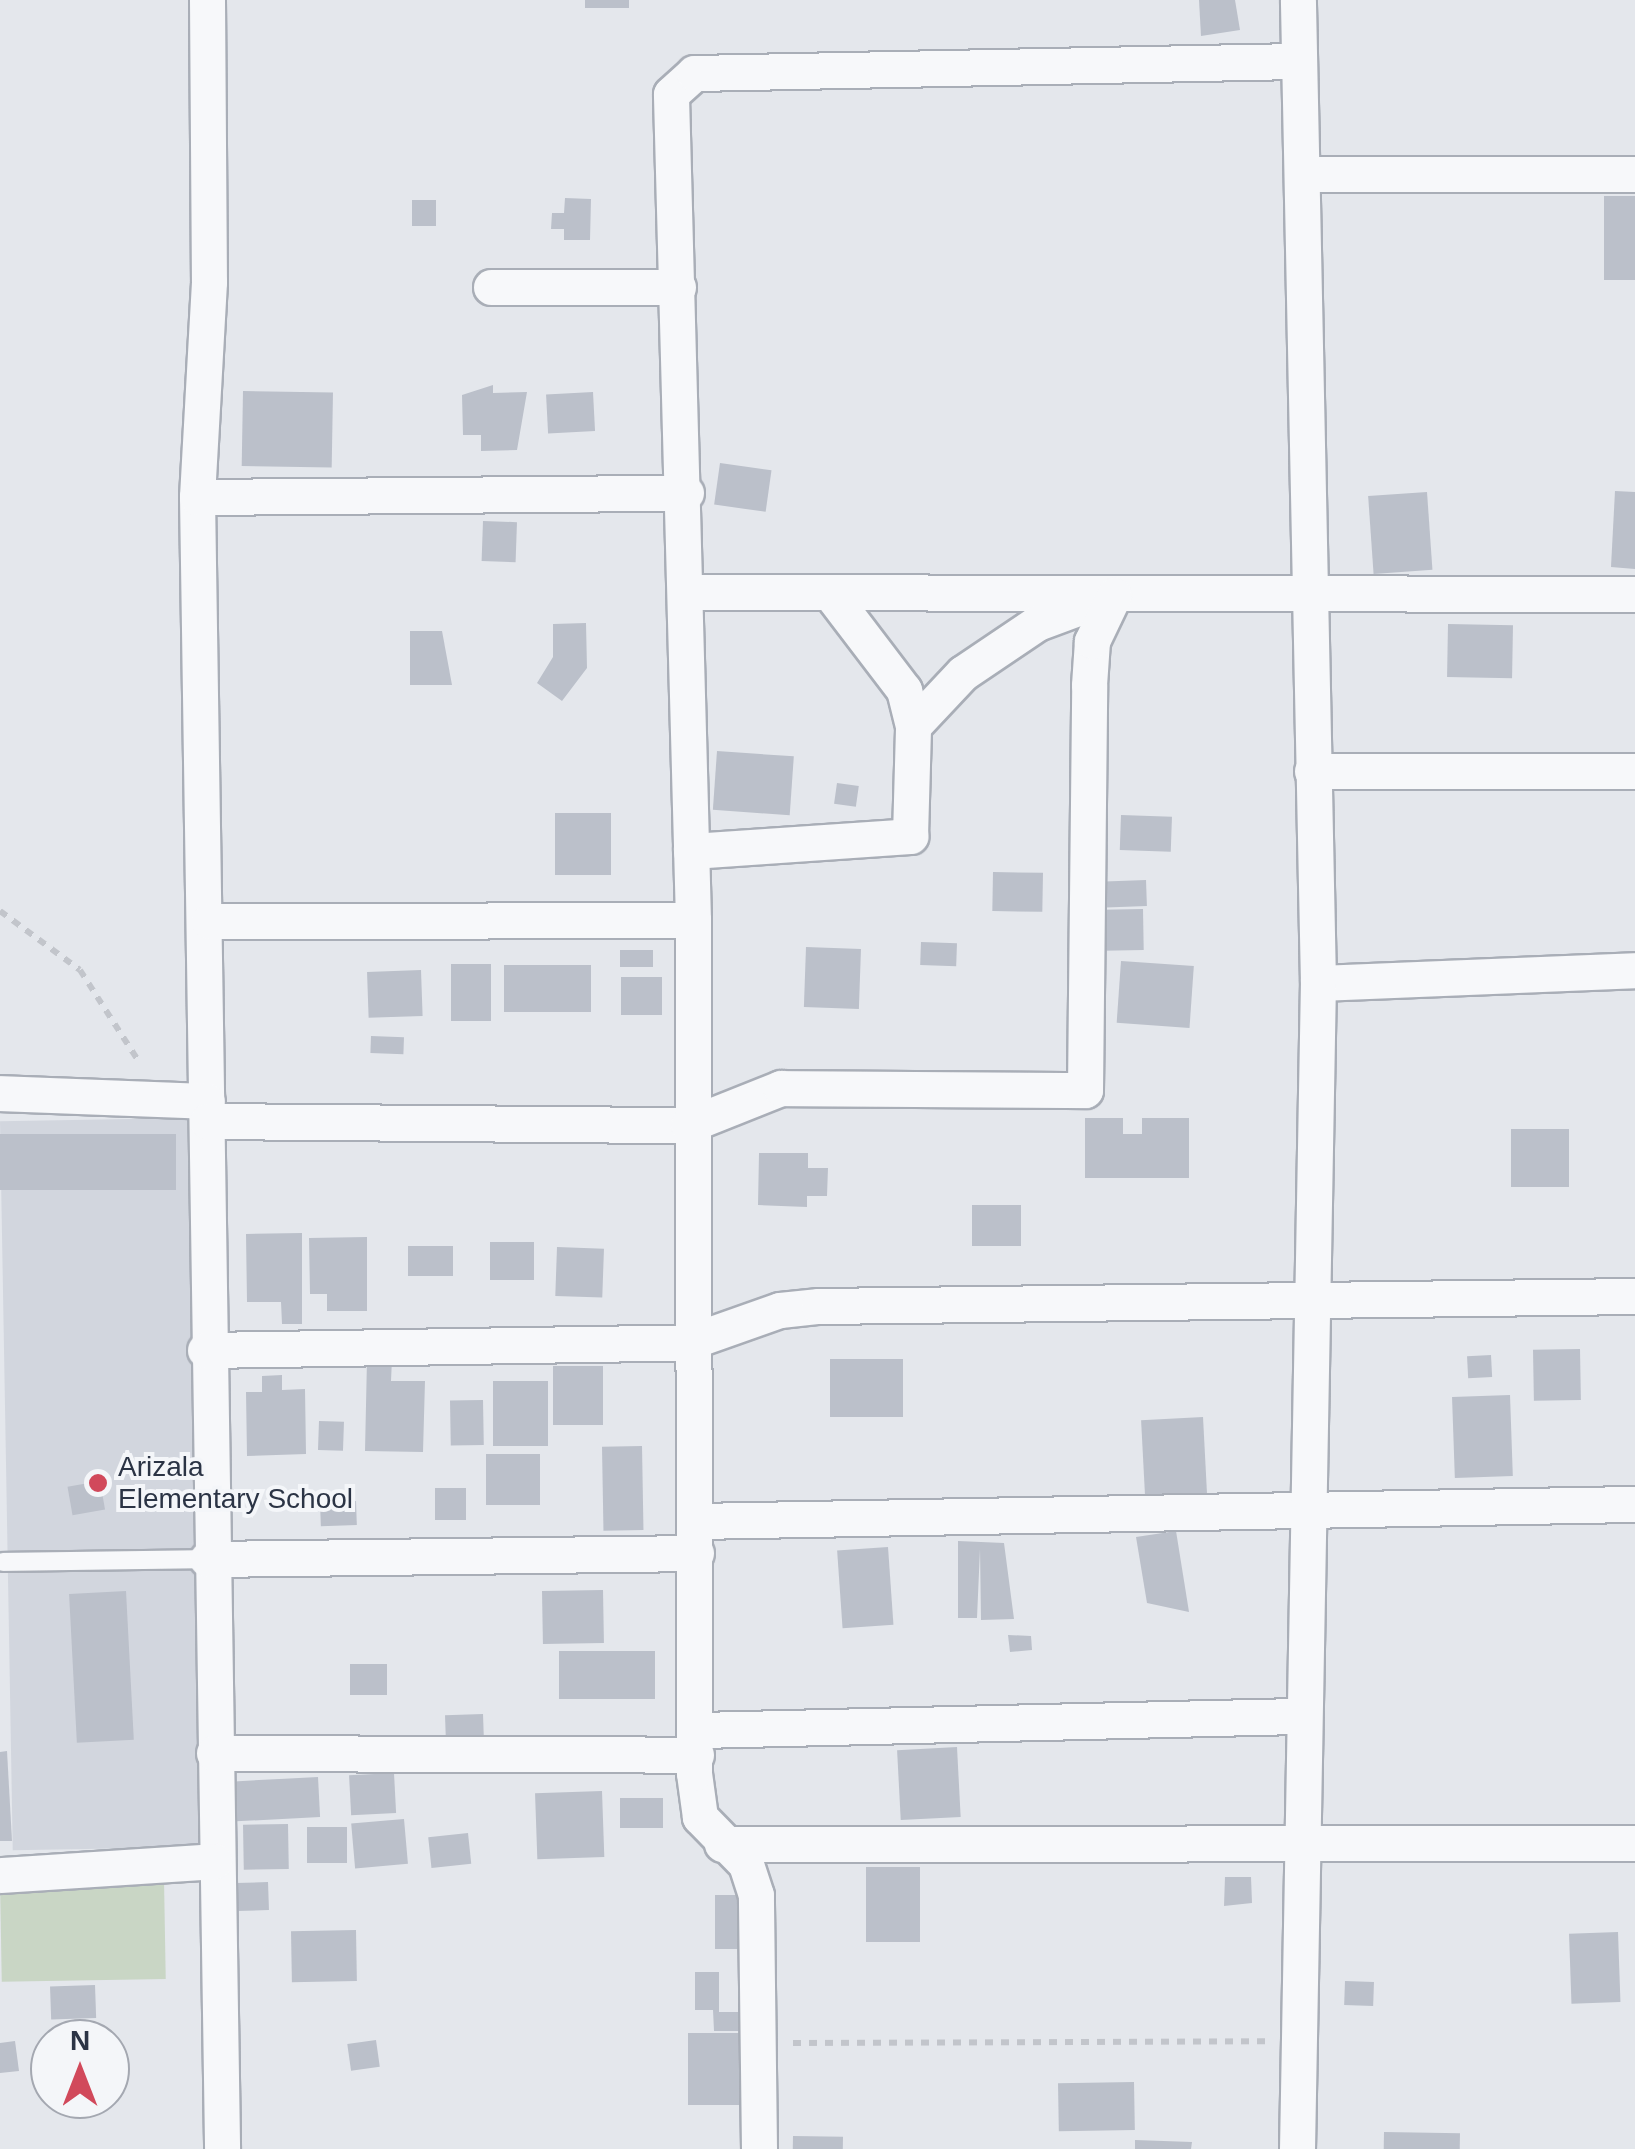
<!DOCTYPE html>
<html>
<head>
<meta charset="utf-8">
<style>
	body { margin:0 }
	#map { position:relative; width:1635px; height:2149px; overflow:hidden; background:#e4e7ec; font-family:Helvetica,sans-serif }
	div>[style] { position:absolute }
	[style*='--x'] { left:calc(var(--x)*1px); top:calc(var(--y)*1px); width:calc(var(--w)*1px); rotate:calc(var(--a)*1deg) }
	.built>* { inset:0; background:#d2d6de; transform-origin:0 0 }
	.green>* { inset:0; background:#c9d6c5; transform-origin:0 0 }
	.building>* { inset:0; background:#bbc0ca; transform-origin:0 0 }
	.path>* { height:6px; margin-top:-3px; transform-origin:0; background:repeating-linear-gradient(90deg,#c2c5cb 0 8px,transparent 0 16px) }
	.roads { filter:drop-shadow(2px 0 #a9aeb7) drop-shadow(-2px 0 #a9aeb7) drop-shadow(0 2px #a9aeb7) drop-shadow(0 -2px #a9aeb7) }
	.lane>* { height:18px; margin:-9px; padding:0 9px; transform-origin:9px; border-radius:9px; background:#f7f8fa }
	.street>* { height:35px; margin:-17.5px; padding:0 17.5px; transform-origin:17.5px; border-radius:17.5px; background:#f7f8fa }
	.dots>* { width:28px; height:28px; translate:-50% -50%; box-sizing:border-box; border:5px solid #f4f6f9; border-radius:50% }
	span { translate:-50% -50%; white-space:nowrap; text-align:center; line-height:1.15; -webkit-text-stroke:8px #f4f6f9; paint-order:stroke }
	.poi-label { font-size:28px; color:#2b3445 }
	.left { translate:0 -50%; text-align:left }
	.north { position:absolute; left:30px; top:2019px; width:100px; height:100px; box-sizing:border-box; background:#f4f6f9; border:2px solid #a4a8b1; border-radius:50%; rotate:0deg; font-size:28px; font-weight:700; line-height:40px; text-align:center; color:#2b3445 }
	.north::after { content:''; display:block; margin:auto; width:35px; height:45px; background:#d1495b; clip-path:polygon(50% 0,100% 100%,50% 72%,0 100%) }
</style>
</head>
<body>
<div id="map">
	<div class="built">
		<i style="left:189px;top:1118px;width:729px;height:189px;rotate:89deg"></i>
	</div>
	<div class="green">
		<i style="left:164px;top:1879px;width:100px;height:164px;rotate:89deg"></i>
	</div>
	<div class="building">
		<i style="left:585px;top:0;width:44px;height:8px"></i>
		<i style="clip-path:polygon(1199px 0,1235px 0,1240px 30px,1201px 36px)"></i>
		<i style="left:1604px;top:196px;width:31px;height:84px"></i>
		<i style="clip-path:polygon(565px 198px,591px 199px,590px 240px,564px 240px,564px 229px,551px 229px,552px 213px,564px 213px)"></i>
		<i style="left:412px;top:200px;width:24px;height:26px"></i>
		<i style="clip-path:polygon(493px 385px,493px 393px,527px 392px,517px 450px,481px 451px,481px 435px,463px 435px,462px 395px)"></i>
		<i style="left:243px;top:391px;width:90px;height:75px;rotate:1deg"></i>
		<i style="left:593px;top:392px;width:39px;height:47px;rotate:87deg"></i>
		<i style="left:720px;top:463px;width:52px;height:42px;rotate:8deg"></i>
		<i style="clip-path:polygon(1615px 491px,1635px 492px,1635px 569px,1611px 567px)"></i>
		<i style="left:1427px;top:492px;width:78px;height:59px;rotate:86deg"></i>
		<i style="left:483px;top:521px;width:34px;height:40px;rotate:2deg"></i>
		<i style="clip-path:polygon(586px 623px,587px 668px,562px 701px,537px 683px,553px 657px,553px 624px)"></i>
		<i style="left:1448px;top:624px;width:65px;height:53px;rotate:1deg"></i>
		<i style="clip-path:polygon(410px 631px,442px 631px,452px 685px,410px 685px)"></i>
		<i style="left:717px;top:751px;width:77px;height:59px;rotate:4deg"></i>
		<i style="left:837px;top:783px;width:22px;height:21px;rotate:8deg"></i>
		<i style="left:555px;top:813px;width:56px;height:62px"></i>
		<i style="left:1121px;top:815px;width:51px;height:35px;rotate:2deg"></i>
		<i style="left:993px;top:872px;width:50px;height:39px;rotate:1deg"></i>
		<i style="left:1146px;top:880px;width:26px;height:41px;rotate:88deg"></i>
		<i style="left:1143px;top:909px;width:41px;height:41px;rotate:89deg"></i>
		<i style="left:921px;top:942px;width:36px;height:23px;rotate:2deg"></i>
		<i style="left:806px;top:947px;width:55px;height:60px;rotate:2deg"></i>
		<i style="left:653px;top:950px;width:17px;height:33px;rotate:90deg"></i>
		<i style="left:1121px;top:961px;width:73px;height:62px;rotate:4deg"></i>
		<i style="left:491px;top:964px;width:57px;height:40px;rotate:90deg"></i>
		<i style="left:504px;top:965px;width:87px;height:47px"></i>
		<i style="left:421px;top:970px;width:46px;height:54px;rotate:88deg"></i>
		<i style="left:621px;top:977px;width:41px;height:38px"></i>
		<i style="left:371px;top:1036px;width:33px;height:17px;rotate:2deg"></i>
		<i style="clip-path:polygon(1085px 1118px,1123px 1118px,1123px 1134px,1142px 1134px,1142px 1118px,1189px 1118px,1189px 1178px,1085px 1178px)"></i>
		<i style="left:1511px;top:1129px;width:58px;height:58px"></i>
		<i style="left:0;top:1134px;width:176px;height:56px"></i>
		<i style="clip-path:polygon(759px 1153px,808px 1153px,808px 1168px,828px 1168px,827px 1196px,807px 1196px,807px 1207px,758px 1205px)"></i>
		<i style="left:972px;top:1205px;width:49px;height:41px"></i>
		<i style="clip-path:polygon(302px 1233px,302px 1324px,282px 1324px,281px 1302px,247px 1302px,246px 1234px)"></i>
		<i style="clip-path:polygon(367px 1237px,367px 1311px,327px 1311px,327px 1294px,310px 1294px,309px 1238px)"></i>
		<i style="left:490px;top:1242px;width:44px;height:38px"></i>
		<i style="left:408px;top:1246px;width:45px;height:30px"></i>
		<i style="left:557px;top:1247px;width:47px;height:49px;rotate:2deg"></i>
		<i style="left:1580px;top:1349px;width:51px;height:47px;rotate:89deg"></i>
		<i style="left:1491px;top:1355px;width:22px;height:24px;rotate:87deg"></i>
		<i style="clip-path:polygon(367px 1359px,392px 1359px,391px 1381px,425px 1381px,423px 1452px,365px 1451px)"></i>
		<i style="left:830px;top:1359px;width:73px;height:58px"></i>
		<i style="left:553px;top:1366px;width:50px;height:59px"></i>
		<i style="clip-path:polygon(282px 1375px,282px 1390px,305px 1389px,306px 1454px,247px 1456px,246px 1392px,262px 1392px,262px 1376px)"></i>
		<i style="left:493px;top:1381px;width:55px;height:65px"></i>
		<i style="left:1510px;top:1395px;width:81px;height:58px;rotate:88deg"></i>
		<i style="left:483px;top:1400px;width:45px;height:33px;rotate:89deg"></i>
		<i style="left:1203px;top:1417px;width:77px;height:62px;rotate:87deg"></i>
		<i style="left:319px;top:1421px;width:25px;height:29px;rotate:2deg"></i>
		<i style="left:642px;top:1446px;width:84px;height:40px;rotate:89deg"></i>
		<i style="left:486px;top:1454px;width:54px;height:51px"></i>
		<i style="left:100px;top:1481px;width:29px;height:33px;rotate:80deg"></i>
		<i style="left:466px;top:1488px;width:32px;height:31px;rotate:90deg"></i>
		<i style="left:356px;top:1501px;width:24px;height:36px;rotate:88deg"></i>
		<i style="clip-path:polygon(1176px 1531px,1189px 1612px,1147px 1603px,1136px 1537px)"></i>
		<i style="clip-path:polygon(958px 1541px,1004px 1543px,1014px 1619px,981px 1620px,980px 1549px,977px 1618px,958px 1618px)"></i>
		<i style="left:888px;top:1547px;width:78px;height:51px;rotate:86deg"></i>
		<i style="left:603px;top:1590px;width:53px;height:61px;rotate:89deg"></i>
		<i style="left:126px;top:1591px;width:149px;height:57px;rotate:87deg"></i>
		<i style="clip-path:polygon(1008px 1635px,1031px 1636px,1032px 1650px,1010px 1652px)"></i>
		<i style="left:559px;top:1651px;width:96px;height:48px"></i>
		<i style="left:350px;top:1664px;width:37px;height:31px"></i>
		<i style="left:483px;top:1714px;width:28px;height:38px;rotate:88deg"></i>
		<i style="left:957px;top:1747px;width:70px;height:60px;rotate:87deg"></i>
		<i style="clip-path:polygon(7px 1751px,12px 1841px,0 1841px,0 1752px)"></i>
		<i style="left:394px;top:1773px;width:40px;height:45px;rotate:87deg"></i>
		<i style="left:318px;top:1777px;width:40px;height:84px;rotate:87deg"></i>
		<i style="left:602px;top:1791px;width:66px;height:67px;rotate:88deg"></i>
		<i style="left:663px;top:1798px;width:30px;height:43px;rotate:90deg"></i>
		<i style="left:404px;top:1819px;width:45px;height:53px;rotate:85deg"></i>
		<i style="left:288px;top:1824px;width:45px;height:45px;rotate:89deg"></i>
		<i style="left:307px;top:1827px;width:40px;height:36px"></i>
		<i style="left:468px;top:1833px;width:31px;height:40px;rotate:84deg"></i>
		<i style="left:866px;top:1867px;width:54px;height:75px"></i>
		<i style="clip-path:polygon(1225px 1877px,1251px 1877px,1252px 1903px,1224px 1906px)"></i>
		<i style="left:268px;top:1882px;width:28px;height:32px;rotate:88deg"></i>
		<i style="left:715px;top:1895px;width:29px;height:54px"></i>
		<i style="left:356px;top:1930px;width:51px;height:65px;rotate:89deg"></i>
		<i style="left:1618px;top:1932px;width:70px;height:49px;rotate:88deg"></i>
		<i style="clip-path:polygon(695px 1972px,719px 1972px,719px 2012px,750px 2012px,750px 2031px,714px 2031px,713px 2010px,695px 2010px)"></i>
		<i style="left:1345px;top:1981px;width:29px;height:24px;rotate:2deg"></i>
		<i style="left:95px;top:1985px;width:33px;height:45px;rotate:88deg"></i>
		<i style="left:688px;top:2033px;width:59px;height:72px"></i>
		<i style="left:376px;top:2040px;width:27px;height:29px;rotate:82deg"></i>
		<i style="clip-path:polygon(15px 2041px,19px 2071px,0 2073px,0 2043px)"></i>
		<i style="left:1134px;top:2082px;width:48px;height:76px;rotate:89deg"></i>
		<i style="left:1384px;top:2132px;width:76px;height:17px;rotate:1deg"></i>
		<i style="left:793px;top:2136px;width:50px;height:13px;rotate:1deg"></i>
		<i style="clip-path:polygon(1135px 2140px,1192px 2142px,1191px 2149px,1135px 2149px)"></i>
	</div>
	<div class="path">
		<i style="--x:0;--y:911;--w:99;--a:36.4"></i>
		<i style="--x:80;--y:970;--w:109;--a:57.3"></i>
		<i style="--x:793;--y:2043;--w:472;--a:-0.2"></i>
	</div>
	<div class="roads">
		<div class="lane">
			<i style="--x:3;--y:1562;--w:204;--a:-0.8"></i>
		</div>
		<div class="street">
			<i style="--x:207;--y:0;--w:282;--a:89.6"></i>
			<i style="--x:209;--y:282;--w:215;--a:93.2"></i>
			<i style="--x:197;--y:497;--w:1652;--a:89.13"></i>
			<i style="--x:1303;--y:174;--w:332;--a:0"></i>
			<i style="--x:491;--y:287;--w:187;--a:0"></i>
			<i style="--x:197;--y:497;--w:489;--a:-0.5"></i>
			<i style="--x:686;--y:592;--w:949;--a:0.12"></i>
			<i style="--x:913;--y:726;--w:73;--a:-46.7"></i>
			<i style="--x:963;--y:673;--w:89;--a:-34"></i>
			<i style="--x:1037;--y:623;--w:61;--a:-20.2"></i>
			<i style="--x:1312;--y:771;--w:323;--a:0"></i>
			<i style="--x:691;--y:851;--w:220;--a:-3.9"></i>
			<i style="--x:910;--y:836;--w:110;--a:-88.4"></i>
			<i style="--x:913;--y:726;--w:37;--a:-104"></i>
			<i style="--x:904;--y:690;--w:122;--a:-127.3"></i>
			<i style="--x:209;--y:921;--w:484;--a:-0.1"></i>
			<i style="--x:1318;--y:983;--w:317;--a:-2.3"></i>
			<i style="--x:0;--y:1093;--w:207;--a:2.2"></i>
			<i style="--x:207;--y:1121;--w:481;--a:0.5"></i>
			<i style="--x:688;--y:1125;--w:100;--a:-21.7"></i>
			<i style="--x:781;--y:1088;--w:304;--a:0.4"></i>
			<i style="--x:1085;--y:1090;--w:405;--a:-89.4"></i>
			<i style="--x:1089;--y:685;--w:44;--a:-86.1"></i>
			<i style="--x:1092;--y:641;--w:51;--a:-64.4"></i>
			<i style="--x:205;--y:1350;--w:484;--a:-0.9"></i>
			<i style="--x:689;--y:1342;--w:96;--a:-19.4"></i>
			<i style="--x:780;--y:1310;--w:39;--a:-6"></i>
			<i style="--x:819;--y:1306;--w:816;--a:-0.7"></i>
			<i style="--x:696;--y:1521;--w:939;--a:-1.04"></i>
			<i style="--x:207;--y:1559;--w:489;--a:-0.7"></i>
			<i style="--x:699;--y:1730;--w:600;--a:-1.34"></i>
			<i style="--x:214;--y:1753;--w:482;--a:0.2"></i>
			<i style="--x:722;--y:1844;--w:913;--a:-0.06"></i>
			<i style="--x:0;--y:1875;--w:215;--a:-3.7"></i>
			<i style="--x:759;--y:2149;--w:254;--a:-90.7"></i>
			<i style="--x:756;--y:1895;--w:33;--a:-108"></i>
			<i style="--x:746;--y:1864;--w:66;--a:-134.4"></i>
			<i style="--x:700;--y:1817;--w:44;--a:-97.8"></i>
			<i style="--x:694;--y:1773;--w:853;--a:-90.07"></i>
			<i style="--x:693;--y:920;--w:826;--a:-91.53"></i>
			<i style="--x:671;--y:94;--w:31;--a:-42"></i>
			<i style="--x:694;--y:73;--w:604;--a:-1.14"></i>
			<i style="--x:1297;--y:2149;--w:1166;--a:-88.97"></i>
			<i style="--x:1318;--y:983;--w:983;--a:-91.17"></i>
		</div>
	</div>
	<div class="dots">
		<i style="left:98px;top:1483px;background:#d1495b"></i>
	</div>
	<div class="poi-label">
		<span class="left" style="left:118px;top:1483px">Arizala<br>Elementary School</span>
	</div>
	<div class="north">N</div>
</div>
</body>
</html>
